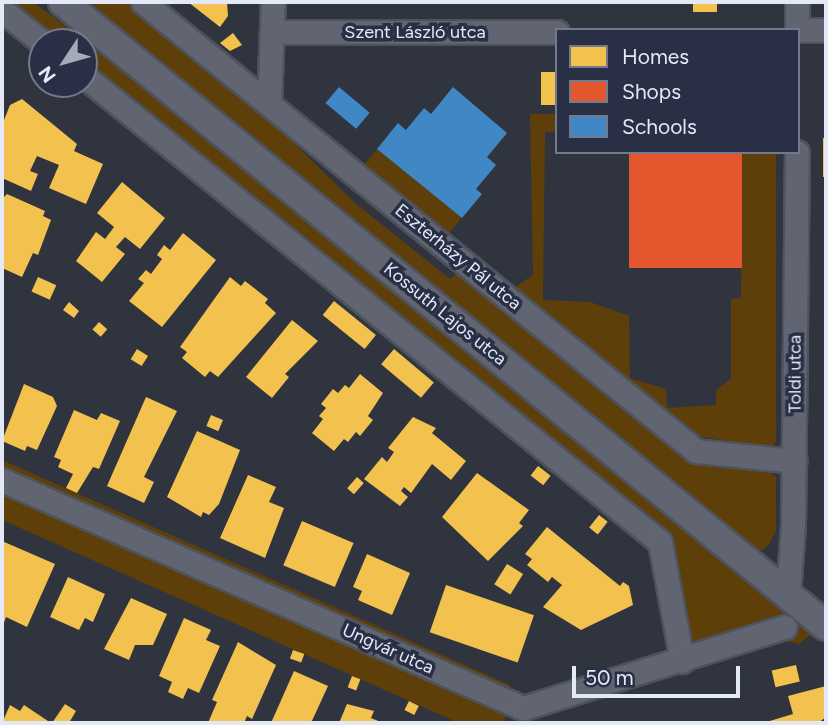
<!DOCTYPE html>
<html>
<head>
<meta charset="utf-8">
<style>
	body { margin:0 }
	#map { position:relative; width:828px; height:725px; overflow:hidden; background:#2f343f; font-family:Figtree,sans-serif }
	div>[style] { position:absolute }
	[style*='--x'] { left:calc(var(--x)*1px); top:calc(var(--y)*1px); width:calc(var(--w)*1px); rotate:calc(var(--a)*1deg) }
	.green>* { inset:0; background:#5f3f09; transform-origin:0 0 }
	.homes>* { inset:0; background:#f2c14e; transform-origin:0 0 }
	.shops>* { inset:0; background:#e4572e; transform-origin:0 0 }
	.schools>* { inset:0; background:#3f88c5; transform-origin:0 0 }
	.roads { filter:drop-shadow(2px 0 #4e525b) drop-shadow(-2px 0 #4e525b) drop-shadow(0 2px #4e525b) drop-shadow(0 -2px #4e525b) }
	.minor>* { height:23px; margin:-11.5px; padding:0 11.5px; transform-origin:11.5px; border-radius:11.5px; background:#616571 }
	.tertiary>* { height:28px; margin:-14px; padding:0 14px; transform-origin:14px; border-radius:14px; background:#616571 }
	span { translate:-50% -50%; white-space:nowrap; text-align:center; line-height:1.15; -webkit-text-stroke:7px #293045; paint-order:stroke }
	.street-label { font-size:18px; color:#e4e9f7 }
	.frame { position:absolute; inset:0; border:4px solid #e4e9f7; pointer-events:none }
	.legend { position:absolute; left:555px; top:28px; width:245px; height:126px; box-sizing:border-box; background:#293045; border:2px solid #747a8c; margin:0; padding:9px 12px; list-style:none; font-size:21px; color:#e4e9f7 }
	.legend li { display:flex; align-items:center; gap:14px; height:35px }
	.legend b { width:35px; border:2px solid #747a8c }
	.north { position:absolute; left:28px; top:28px; width:70px; height:70px; box-sizing:border-box; background:#293045; border:2px solid #747a8c; border-radius:50%; rotate:234deg; font-size:19px; font-weight:700; line-height:28px; text-align:center; color:#e4e9f7 }
	.north::after { content:''; display:block; margin:auto; width:24px; height:32px; background:#a5aab7; clip-path:polygon(50% 0,100% 100%,50% 72%,0 100%) }
	.scale { position:absolute; left:572px; top:666px; width:168px; height:32px; box-sizing:border-box; border:4px solid #e4e9f7; border-top:0; padding-left:9px; font-size:21px; line-height:24px; white-space:nowrap; color:#e4e9f7; -webkit-text-stroke:5px #293045; paint-order:stroke }
</style>
</head>
<body>
<div id="map">
	<div class="green">
		<i style="clip-path:polygon(2px 2px,33px 2px,177px 109px,811px 634px,799px 644px,780px 639px,703px 647px,691px 641px,661px 531px,84px 68px,84px 42px,52px 42px)"></i>
		<i style="clip-path:polygon(88px 2px,129px 2px,265px 114px,355px 203px,450px 279px,458px 272px,694px 458px,767px 470px,776px 477px,776px 531px,769px 544px,763px 550px,751px 548px)"></i>
		<i style="clip-path:polygon(530px 114px,557px 114px,557px 132px,545px 132px,543px 300px,590px 302px,629px 316px,630px 378px,666px 389px,667px 408px,716px 405px,716px 390px,731px 379px,731px 299px,741px 298px,742px 152px,776px 152px,776px 441px,771px 448px,691px 435px,512px 289px,533px 275px)"></i>
		<i style="left:377px;top:149px;width:109px;height:21px;rotate:39deg"></i>
		<i style="clip-path:polygon(2px 460px,510px 685px,504px 723px,459px 723px,2px 520px)"></i>
	</div>
	<div class="homes">
		<i style="clip-path:polygon(188px 2px,227px 2px,228px 16px,220px 27px)"></i>
		<i style="left:693px;top:2px;width:24px;height:10px"></i>
		<i style="clip-path:polygon(233px 33px,242px 45px,230px 51px,220px 43px)"></i>
		<i style="left:541px;top:72px;width:16px;height:33px"></i>
		<i style="clip-path:polygon(22px 99px,77px 144px,74px 151px,103px 164px,86px 204px,49px 188px,59px 165px,37px 156px,30px 171px,38px 174px,31px 191px,2px 178px,2px 125px,10px 105px)"></i>
		<i style="left:823px;top:138px;width:3px;height:39px"></i>
		<i style="clip-path:polygon(122px 182px,165px 218px,140px 249px,125px 237px,116px 247px,125px 254px,102px 282px,76px 261px,96px 232px,105px 239px,114px 227px,97px 213px)"></i>
		<i style="clip-path:polygon(7px 194px,45px 211px,43px 216px,51px 220px,38px 255px,33px 253px,22px 277px,2px 268px,2px 199px)"></i>
		<i style="clip-path:polygon(183px 233px,216px 260px,162px 327px,129px 301px,144px 283px,138px 279px,146px 270px,151px 274px,162px 259px,157px 255px,164px 245px,170px 250px)"></i>
		<i style="left:38px;top:277px;width:20px;height:16px;rotate:24deg"></i>
		<i style="clip-path:polygon(230px 277px,241px 286px,245px 281px,268px 299px,265px 303px,276px 313px,218px 377px,210px 371px,205px 377px,182px 358px,187px 352px,180px 347px)"></i>
		<i style="left:334px;top:301px;width:54px;height:18px;rotate:39deg"></i>
		<i style="clip-path:polygon(69px 302px,79px 311px,74px 318px,63px 310px)"></i>
		<i style="clip-path:polygon(292px 320px,318px 341px,285px 374px,289px 377px,272px 398px,246px 377px)"></i>
		<i style="left:99px;top:322px;width:11px;height:10px;rotate:41deg"></i>
		<i style="left:137px;top:349px;width:13px;height:12px;rotate:32deg"></i>
		<i style="left:394px;top:349px;width:52px;height:20px;rotate:40deg"></i>
		<i style="clip-path:polygon(360px 374px,383px 393px,368px 416px,373px 420px,360px 436px,356px 432px,348px 442px,344px 439px,334px 451px,312px 433px,323px 419px,319px 416px,326px 408px,321px 404px,333px 389px,338px 393px,345px 385px,349px 388px)"></i>
		<i style="clip-path:polygon(24px 384px,53px 397px,57px 406px,37px 450px,27px 446px,25px 451px,2px 441px)"></i>
		<i style="clip-path:polygon(146px 397px,177px 411px,144px 477px,154px 482px,144px 503px,107px 486px)"></i>
		<i style="clip-path:polygon(74px 410px,97px 420px,101px 413px,120px 421px,99px 469px,93px 467px,77px 493px,66px 488px,73px 474px,58px 467px,61px 460px,54px 457px)"></i>
		<i style="left:211px;top:415px;width:13px;height:12px;rotate:23deg"></i>
		<i style="clip-path:polygon(413px 417px,436px 428px,432px 433px,466px 461px,451px 480px,432px 464px,411px 493px,404px 487px,401px 491px,408px 497px,400px 506px,364px 479px,382px 457px,387px 462px,394px 452px,388px 448px)"></i>
		<i style="clip-path:polygon(197px 431px,240px 450px,219px 504px,209px 515px,203px 512px,201px 517px,167px 497px)"></i>
		<i style="left:538px;top:466px;width:16px;height:12px;rotate:38deg"></i>
		<i style="clip-path:polygon(477px 473px,529px 510px,519px 523px,523px 526px,488px 561px,442px 517px)"></i>
		<i style="clip-path:polygon(248px 475px,276px 487px,269px 502px,284px 508px,265px 558px,220px 538px)"></i>
		<i style="left:357px;top:477px;width:9px;height:15px;rotate:41deg"></i>
		<i style="left:599px;top:515px;width:11px;height:16px;rotate:38deg"></i>
		<i style="left:302px;top:521px;width:56px;height:48px;rotate:23deg"></i>
		<i style="clip-path:polygon(547px 527px,620px 586px,623px 582px,629px 586px,633px 605px,581px 630px,543px 607px,562px 585px,552px 577px,548px 582px,527px 565px,532px 559px,525px 554px)"></i>
		<i style="clip-path:polygon(2px 541px,55px 564px,27px 627px,6px 617px,2px 628px)"></i>
		<i style="clip-path:polygon(367px 554px,410px 573px,392px 615px,358px 600px,362px 591px,353px 587px)"></i>
		<i style="left:507px;top:564px;width:19px;height:24px;rotate:32deg"></i>
		<i style="clip-path:polygon(68px 577px,105px 594px,93px 622px,85px 618px,79px 630px,50px 617px)"></i>
		<i style="left:446px;top:585px;width:93px;height:50px;rotate:19deg"></i>
		<i style="clip-path:polygon(131px 598px,167px 614px,153px 645px,135px 645px,129px 660px,104px 649px)"></i>
		<i style="clip-path:polygon(184px 618px,211px 630px,206px 640px,220px 646px,199px 693px,188px 688px,183px 699px,168px 692px,172px 682px,159px 676px)"></i>
		<i style="clip-path:polygon(238px 642px,276px 665px,252px 719px,247px 716px,244px 723px,208px 723px,217px 702px,212px 700px)"></i>
		<i style="left:293px;top:650px;width:12px;height:9px;rotate:20deg"></i>
		<i style="left:796px;top:665px;width:17px;height:25px;rotate:77deg"></i>
		<i style="clip-path:polygon(294px 671px,328px 686px,311px 723px,271px 723px)"></i>
		<i style="left:352px;top:676px;width:9px;height:12px;rotate:21deg"></i>
		<i style="clip-path:polygon(826px 686px,826px 717px,818px 723px,763px 723px,793px 714px,788px 696px)"></i>
		<i style="left:409px;top:701px;width:11px;height:10px;rotate:27deg"></i>
		<i style="clip-path:polygon(65px 704px,76px 711px,69px 723px,52px 723px)"></i>
		<i style="clip-path:polygon(347px 704px,374px 711px,371px 718px,383px 723px,339px 723px)"></i>
		<i style="clip-path:polygon(10px 705px,20px 711px,24px 705px,51px 723px,2px 723px)"></i>
	</div>
	<div class="shops">
		<i style="left:629px;top:152px;width:113px;height:116px"></i>
	</div>
	<div class="schools">
		<i style="left:339px;top:87px;width:40px;height:21px;rotate:40deg"></i>
		<i style="clip-path:polygon(453px 87px,507px 133px,487px 157px,496px 165px,476px 189px,482px 194px,462px 218px,377px 149px,398px 123px,406px 130px,424px 108px,431px 114px)"></i>
	</div>
	<div class="roads">
		<div class="minor">
			<i style="--x:143;--y:2;--w:712;--a:39.07"></i>
			<i style="--x:696;--y:451;--w:99;--a:5.8"></i>
			<i style="--x:797;--y:2;--w:28;--a:90"></i>
			<i style="--x:2;--y:10;--w:51;--a:38.7"></i>
			<i style="--x:798;--y:30;--w:28;--a:0"></i>
			<i style="--x:273;--y:32;--w:284;--a:0"></i>
			<i style="--x:84;--y:76;--w:741;--a:38.97"></i>
			<i style="--x:660;--y:542;--w:121;--a:79.5"></i>
			<i style="--x:269;--y:104;--w:102;--a:-87.8"></i>
			<i style="--x:2;--y:480;--w:569;--a:23.64"></i>
			<i style="--x:523;--y:708;--w:274;--a:-17.2"></i>
			<i style="--x:788;--y:595;--w:70;--a:-85.9"></i>
			<i style="--x:793;--y:525;--w:373;--a:-89.4"></i>
		</div>
		<div class="tertiary">
			<i style="--x:63;--y:2;--w:986;--a:39.28"></i>
		</div>
	</div>
	<div class="street-label">
		<span style="left:415px;top:32px">Szent László utca</span>
		<span style="left:458px;top:257px;rotate:39deg">Eszterházy Pál utca</span>
		<span style="left:445px;top:314px;rotate:39deg">Kossuth Lajos utca</span>
		<span style="left:795px;top:374px;rotate:-90deg">Toldi utca</span>
		<span style="left:388px;top:649px;rotate:24deg">Ungvár utca</span>
	</div>
	<div class="frame"></div>
	<ul class="legend">
	<li><b style="height:19px;background:#f2c14e"></b>Homes</li>
	<li><b style="height:19px;background:#e4572e"></b>Shops</li>
	<li><b style="height:19px;background:#3f88c5"></b>Schools</li>
	</ul>
	<div class="north">N</div>
	<div class="scale">50 m</div>
</div>
</body>
</html>
